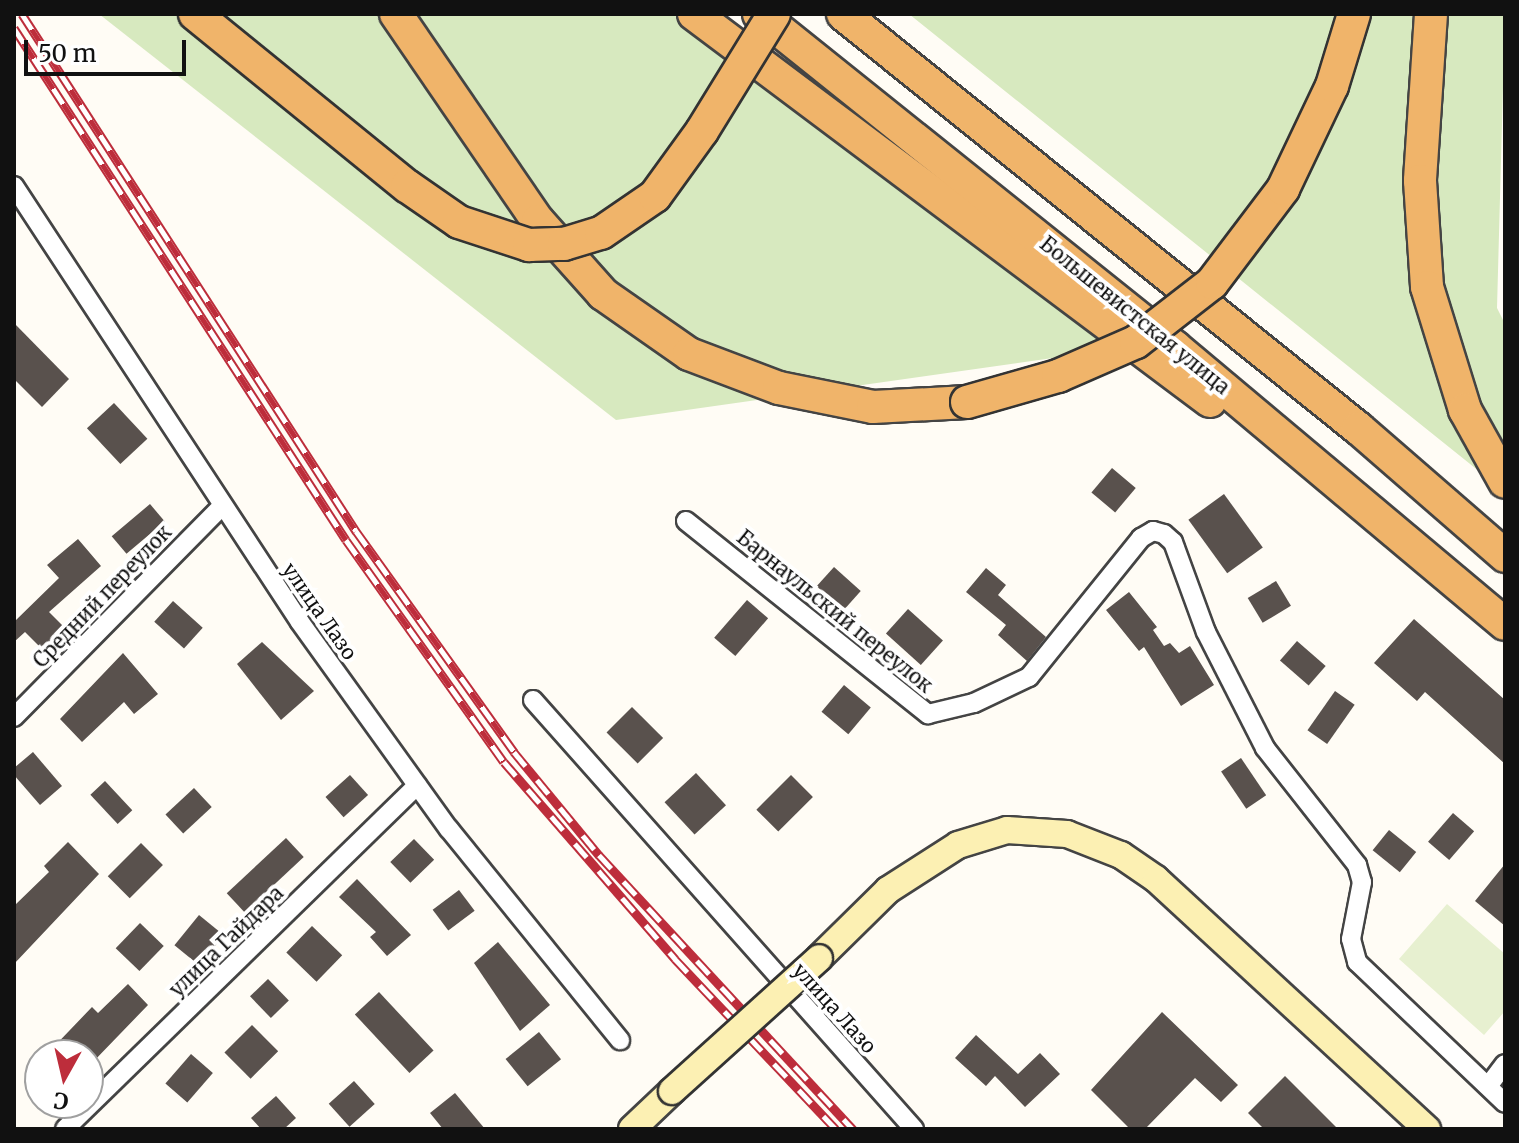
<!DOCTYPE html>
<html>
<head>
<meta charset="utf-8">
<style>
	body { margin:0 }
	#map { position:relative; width:1519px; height:1143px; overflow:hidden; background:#fffcf5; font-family:Merriweather,serif }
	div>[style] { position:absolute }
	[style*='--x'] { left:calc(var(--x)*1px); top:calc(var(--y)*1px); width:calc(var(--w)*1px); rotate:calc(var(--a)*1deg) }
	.green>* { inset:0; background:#d7e9bf }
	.pitch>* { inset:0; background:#e7f0d0 }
	.building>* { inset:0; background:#59514d; transform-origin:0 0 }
	.roads { filter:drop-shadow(2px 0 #444) drop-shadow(-2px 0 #444) drop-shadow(0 2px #444) drop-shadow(0 -2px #444) }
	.minor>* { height:18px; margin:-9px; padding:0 9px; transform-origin:9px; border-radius:9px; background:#fff }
	.secondary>* { height:26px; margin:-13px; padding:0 13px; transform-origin:13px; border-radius:13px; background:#fcf0b3 }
	.trunk>* { height:32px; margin:-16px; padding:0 16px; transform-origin:16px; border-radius:16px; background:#f0b46a }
	.rail>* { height:9px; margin-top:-4.5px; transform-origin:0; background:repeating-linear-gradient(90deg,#fff 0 18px,#bd2d3b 0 36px); box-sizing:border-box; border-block:2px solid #bd2d3b }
	.bridges { filter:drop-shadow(2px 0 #333) drop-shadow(-2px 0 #333) drop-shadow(0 2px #333) drop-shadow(0 -2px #333) }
	.secondary-bridge>* { height:26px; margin:-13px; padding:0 13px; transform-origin:13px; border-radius:13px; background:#fcf0b3 }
	.trunk-bridge>* { height:32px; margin:-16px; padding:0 16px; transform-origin:16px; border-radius:16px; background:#f0b46a }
	span { translate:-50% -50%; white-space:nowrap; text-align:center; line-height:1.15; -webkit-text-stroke:8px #fff; paint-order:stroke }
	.street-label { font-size:20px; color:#111 }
	.frame { position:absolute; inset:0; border:16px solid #111; pointer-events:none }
	.north { position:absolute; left:24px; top:1039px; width:80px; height:80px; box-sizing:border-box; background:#fff; border:2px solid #a0a0a0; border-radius:50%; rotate:188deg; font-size:22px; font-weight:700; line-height:32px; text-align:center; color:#111 }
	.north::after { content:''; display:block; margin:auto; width:28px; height:36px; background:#bd2d3b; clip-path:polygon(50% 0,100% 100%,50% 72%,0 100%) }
	.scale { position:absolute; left:24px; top:40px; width:162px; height:36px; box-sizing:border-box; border:4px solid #111; border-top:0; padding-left:10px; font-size:24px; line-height:28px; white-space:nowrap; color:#111; -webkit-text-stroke:6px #fff; paint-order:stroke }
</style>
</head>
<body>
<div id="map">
	<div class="green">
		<i style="clip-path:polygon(99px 14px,710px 14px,1130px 347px,616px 420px)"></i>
		<i style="clip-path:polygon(909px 14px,1505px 14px,1497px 308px,1505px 324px,1505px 492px)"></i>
	</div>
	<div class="pitch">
		<i style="clip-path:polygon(1447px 904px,1505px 954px,1505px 1011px,1484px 1035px,1399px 959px)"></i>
	</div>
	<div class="building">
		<i style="clip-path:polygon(14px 323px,69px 379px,42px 407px,14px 379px)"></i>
		<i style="left:114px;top:403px;width:49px;height:37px;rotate:47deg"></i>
		<i style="left:1112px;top:468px;width:31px;height:32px;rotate:40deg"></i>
		<i style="left:1224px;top:494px;width:66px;height:44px;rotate:54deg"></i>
		<i style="left:150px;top:504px;width:23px;height:50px;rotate:50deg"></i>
		<i style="clip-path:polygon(78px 539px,101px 566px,49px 612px,71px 634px,49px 656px,25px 632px,14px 642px,14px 622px,59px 578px,47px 565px)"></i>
		<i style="left:834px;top:567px;width:36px;height:26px;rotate:42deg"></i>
		<i style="clip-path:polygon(986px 568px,1006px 585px,998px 595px,1046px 637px,1027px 661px,998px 635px,1006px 625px,966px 592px)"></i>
		<i style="left:1276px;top:581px;width:29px;height:33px;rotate:59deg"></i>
		<i style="clip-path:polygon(1129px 592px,1157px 627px,1153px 630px,1164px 646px,1170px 643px,1179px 653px,1190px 646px,1214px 685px,1181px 706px,1144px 647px,1139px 651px,1106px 610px)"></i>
		<i style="left:747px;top:600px;width:28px;height:50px;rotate:41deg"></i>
		<i style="left:173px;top:601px;width:40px;height:28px;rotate:42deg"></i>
		<i style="left:908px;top:609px;width:47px;height:33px;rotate:42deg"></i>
		<i style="clip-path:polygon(1414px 619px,1505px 700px,1505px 764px,1425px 692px,1417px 701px,1374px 663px)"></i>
		<i style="left:1297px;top:641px;width:38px;height:26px;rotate:41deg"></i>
		<i style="clip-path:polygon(262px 642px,314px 691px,281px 720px,237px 664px)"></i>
		<i style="clip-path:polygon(123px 653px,158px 694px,134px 714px,124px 702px,82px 742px,60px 719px)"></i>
		<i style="left:844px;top:685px;width:35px;height:35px;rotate:40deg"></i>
		<i style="left:1335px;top:691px;width:24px;height:48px;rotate:35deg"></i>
		<i style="left:632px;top:707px;width:44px;height:36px;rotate:45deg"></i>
		<i style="clip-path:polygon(33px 752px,62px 786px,40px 805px,14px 775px,14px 768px)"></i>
		<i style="left:1241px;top:758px;width:45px;height:24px;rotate:56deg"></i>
		<i style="left:696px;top:773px;width:44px;height:43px;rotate:47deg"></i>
		<i style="left:350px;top:775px;width:27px;height:33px;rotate:48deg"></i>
		<i style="left:791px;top:775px;width:31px;height:49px;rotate:45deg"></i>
		<i style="left:105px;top:781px;width:40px;height:20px;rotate:47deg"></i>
		<i style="left:194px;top:788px;width:26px;height:39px;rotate:47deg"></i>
		<i style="left:1453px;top:813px;width:28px;height:38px;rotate:41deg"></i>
		<i style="left:1389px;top:830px;width:35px;height:26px;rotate:39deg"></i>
		<i style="left:286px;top:838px;width:26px;height:81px;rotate:47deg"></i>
		<i style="left:414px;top:839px;width:29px;height:33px;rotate:46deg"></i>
		<i style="clip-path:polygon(68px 842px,99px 874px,14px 964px,14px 906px,49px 872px,44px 866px)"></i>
		<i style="left:141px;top:843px;width:31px;height:47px;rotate:45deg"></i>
		<i style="clip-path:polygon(1505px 864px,1505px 926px,1475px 901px)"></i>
		<i style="clip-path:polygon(357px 879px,411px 935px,387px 956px,370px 937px,376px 932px,339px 897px)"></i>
		<i style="left:459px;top:890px;width:26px;height:33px;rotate:53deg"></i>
		<i style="left:199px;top:915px;width:32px;height:39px;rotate:39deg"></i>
		<i style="left:140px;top:923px;width:33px;height:35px;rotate:44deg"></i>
		<i style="left:312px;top:926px;width:42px;height:37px;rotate:44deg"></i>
		<i style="clip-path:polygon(498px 942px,550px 1005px,520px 1031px,474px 963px)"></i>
		<i style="left:268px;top:979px;width:30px;height:25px;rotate:46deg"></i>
		<i style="clip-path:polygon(128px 984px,148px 1005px,91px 1064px,88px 1055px,46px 1055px,92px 1007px,98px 1013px)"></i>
		<i style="left:379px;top:992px;width:80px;height:33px;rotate:47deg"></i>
		<i style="clip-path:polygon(1162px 1012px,1238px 1085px,1221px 1102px,1195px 1078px,1145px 1129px,1130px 1129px,1091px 1090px)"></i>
		<i style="left:252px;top:1025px;width:37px;height:39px;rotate:45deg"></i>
		<i style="left:539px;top:1032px;width:35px;height:43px;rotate:51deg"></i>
		<i style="clip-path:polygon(976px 1035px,1018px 1074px,1040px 1053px,1060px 1074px,1025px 1107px,995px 1076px,986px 1086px,955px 1058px)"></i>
		<i style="left:191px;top:1054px;width:29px;height:39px;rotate:41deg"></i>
		<i style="clip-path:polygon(1285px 1076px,1338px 1129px,1264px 1129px,1248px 1113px)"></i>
		<i style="left:354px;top:1081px;width:31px;height:34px;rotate:48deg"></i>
		<i style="clip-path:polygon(455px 1093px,485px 1129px,443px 1129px,430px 1113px)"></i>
		<i style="clip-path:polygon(276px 1096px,296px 1118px,284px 1129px,261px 1129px,251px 1118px)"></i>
	</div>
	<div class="roads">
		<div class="minor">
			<i style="--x:14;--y:186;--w:521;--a:56.74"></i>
			<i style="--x:300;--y:622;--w:255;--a:54.3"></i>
			<i style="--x:449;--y:829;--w:272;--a:51"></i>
			<i style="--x:686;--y:521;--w:310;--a:38.6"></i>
			<i style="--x:928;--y:714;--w:47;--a:-13.4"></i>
			<i style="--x:974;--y:703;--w:61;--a:-25.3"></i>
			<i style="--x:1029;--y:677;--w:179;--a:-51.1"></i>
			<i style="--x:1141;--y:538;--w:14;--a:-30"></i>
			<i style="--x:1153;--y:531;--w:11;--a:15"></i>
			<i style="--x:1164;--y:534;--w:12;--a:42"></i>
			<i style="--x:1173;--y:542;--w:96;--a:69.9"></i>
			<i style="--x:1206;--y:632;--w:130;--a:63"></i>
			<i style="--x:1265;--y:748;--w:149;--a:51.8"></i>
			<i style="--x:1357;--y:865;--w:18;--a:74"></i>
			<i style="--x:1362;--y:882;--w:58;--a:100.9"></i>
			<i style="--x:1351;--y:939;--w:24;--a:75"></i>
			<i style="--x:1357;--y:962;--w:204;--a:43.6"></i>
			<i style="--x:533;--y:700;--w:574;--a:48.39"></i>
			<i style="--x:14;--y:717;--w:296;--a:-45.4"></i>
			<i style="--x:1489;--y:1085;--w:26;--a:-53"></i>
			<i style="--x:65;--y:1129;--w:492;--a:-44.3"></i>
		</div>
		<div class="secondary">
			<i style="--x:819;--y:958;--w:97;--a:-44.6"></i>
			<i style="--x:888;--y:890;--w:83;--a:-32.7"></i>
			<i style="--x:958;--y:845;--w:51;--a:-17"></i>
			<i style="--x:1007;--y:830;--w:60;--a:3.8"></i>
			<i style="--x:1067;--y:834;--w:58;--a:21.3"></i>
			<i style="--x:1121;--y:855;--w:42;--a:34.4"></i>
			<i style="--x:1156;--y:879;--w:369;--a:42.7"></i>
			<i style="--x:632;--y:1129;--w:55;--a:-43.5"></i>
		</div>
		<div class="trunk">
			<i style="--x:396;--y:14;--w:251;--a:55.6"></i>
			<i style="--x:538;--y:221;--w:98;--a:48.3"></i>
			<i style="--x:603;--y:294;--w:105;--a:34.9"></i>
			<i style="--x:689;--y:354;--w:96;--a:20.7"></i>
			<i style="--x:779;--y:388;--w:96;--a:11.4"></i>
			<i style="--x:873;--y:407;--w:94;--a:-3"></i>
			<i style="--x:694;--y:14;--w:645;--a:36.87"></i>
			<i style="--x:759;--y:14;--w:534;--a:38.69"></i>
			<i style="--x:1176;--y:348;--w:429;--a:40"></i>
			<i style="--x:843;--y:14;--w:661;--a:38.8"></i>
			<i style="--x:1358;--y:428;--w:195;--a:41"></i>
			<i style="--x:1431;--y:14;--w:167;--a:93.8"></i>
			<i style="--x:1420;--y:181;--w:106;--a:86.2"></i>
			<i style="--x:1427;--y:287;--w:129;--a:72.8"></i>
			<i style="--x:1465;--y:410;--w:82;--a:60.9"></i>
		</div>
	</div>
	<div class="rail">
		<i style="--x:22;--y:14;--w:616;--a:57.14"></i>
		<i style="--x:356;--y:531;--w:272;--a:54.4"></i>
		<i style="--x:514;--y:752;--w:134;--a:50.5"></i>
		<i style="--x:599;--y:855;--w:374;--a:47.2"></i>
		<i style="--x:14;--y:28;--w:610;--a:57.04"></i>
		<i style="--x:346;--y:540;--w:272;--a:54.6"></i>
		<i style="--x:504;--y:762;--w:261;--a:49"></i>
		<i style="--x:675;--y:959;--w:234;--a:46.6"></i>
	</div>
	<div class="bridges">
		<div class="secondary-bridge">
			<i style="--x:672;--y:1091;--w:198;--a:-42.1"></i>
		</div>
		<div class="trunk-bridge">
			<i style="--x:195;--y:14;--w:273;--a:39.1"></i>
			<i style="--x:407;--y:186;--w:63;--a:34.7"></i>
			<i style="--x:459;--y:222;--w:74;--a:18.2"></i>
			<i style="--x:529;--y:245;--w:35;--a:-2"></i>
			<i style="--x:564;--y:244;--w:39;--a:-17"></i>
			<i style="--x:601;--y:233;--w:65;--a:-34.4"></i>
			<i style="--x:655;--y:196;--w:80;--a:-54.1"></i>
			<i style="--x:702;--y:131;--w:137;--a:-58.4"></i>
			<i style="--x:967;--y:402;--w:95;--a:-15.9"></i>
			<i style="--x:1058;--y:376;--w:85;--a:-23.6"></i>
			<i style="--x:1136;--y:342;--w:96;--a:-37.8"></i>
			<i style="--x:1212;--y:283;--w:118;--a:-52.9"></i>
			<i style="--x:1283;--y:189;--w:114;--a:-64.6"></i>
			<i style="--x:1332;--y:86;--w:75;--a:-73"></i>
		</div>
	</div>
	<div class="street-label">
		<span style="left:1135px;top:315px;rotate:39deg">Большевистская улица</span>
		<span style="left:102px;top:596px;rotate:-46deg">Средний переулок</span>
		<span style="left:320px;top:611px;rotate:55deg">улица Лазо</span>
		<span style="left:835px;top:611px;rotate:39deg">Барнаульский переулок</span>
		<span style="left:226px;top:941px;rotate:-44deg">улица Гайдара</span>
		<span style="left:835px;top:1008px;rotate:48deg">улица Лазо</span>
	</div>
	<div class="frame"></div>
	<div class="north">С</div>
	<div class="scale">50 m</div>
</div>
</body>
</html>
